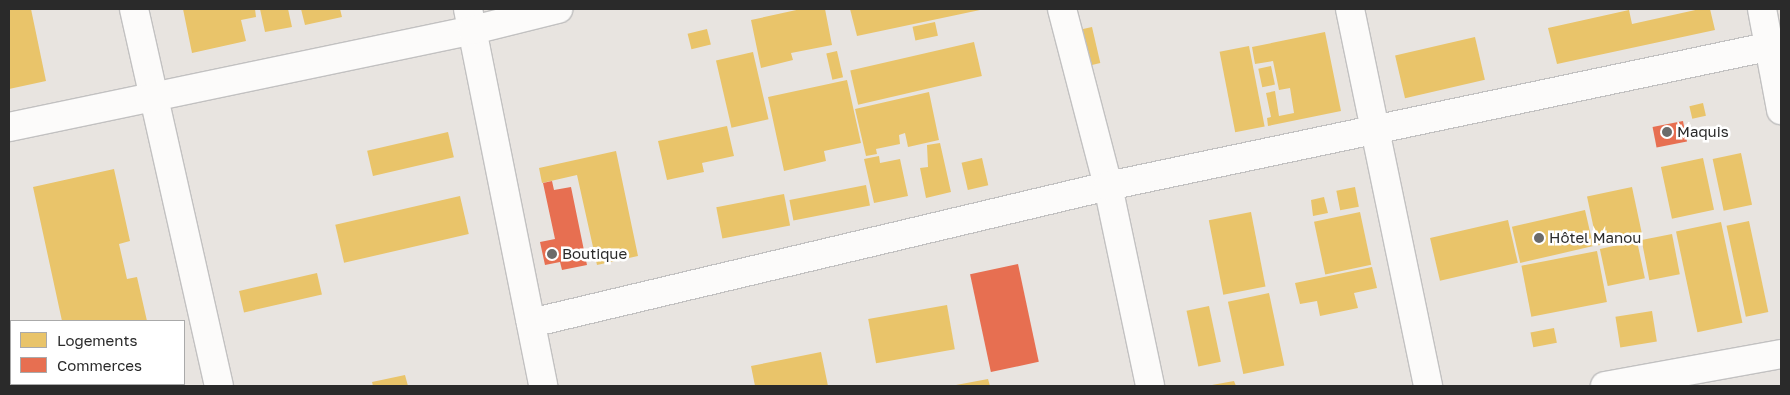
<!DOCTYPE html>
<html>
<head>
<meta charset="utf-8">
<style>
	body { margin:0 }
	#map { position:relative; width:1790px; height:395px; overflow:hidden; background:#e8e4e0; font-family:"Golos Text",sans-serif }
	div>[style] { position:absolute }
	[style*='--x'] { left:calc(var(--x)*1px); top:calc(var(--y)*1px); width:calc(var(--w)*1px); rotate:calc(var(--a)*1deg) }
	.homes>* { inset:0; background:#e9c46a; transform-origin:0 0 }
	.shops>* { inset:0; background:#e76f51; transform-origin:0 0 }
	.roads { filter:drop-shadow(1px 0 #c2c1c1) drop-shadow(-1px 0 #c2c1c1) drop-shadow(0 1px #c2c1c1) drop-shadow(0 -1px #c2c1c1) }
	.street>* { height:28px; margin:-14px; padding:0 14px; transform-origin:14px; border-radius:14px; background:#fcfbfa }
	.dots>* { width:14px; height:14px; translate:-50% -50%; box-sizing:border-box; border:2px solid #fff; border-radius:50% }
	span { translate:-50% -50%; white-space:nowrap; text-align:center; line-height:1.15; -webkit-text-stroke:5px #fff; paint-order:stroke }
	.poi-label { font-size:15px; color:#2a2a2a }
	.left { translate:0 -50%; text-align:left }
	.frame { position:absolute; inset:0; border:10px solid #2a2a2a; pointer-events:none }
	.legend { position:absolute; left:10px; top:320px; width:175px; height:65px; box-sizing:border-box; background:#fff; border:1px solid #aaa; margin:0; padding:6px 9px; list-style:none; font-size:15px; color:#2a2a2a }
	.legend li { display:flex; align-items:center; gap:10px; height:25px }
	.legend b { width:25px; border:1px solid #aaa }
</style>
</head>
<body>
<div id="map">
	<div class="homes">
		<i style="clip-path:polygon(9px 9px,31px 9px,46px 81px,9px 89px)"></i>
		<i style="clip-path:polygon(183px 9px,255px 9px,256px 17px,241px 20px,246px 41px,192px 53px)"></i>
		<i style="clip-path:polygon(260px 9px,288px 9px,292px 27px,265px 32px)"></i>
		<i style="clip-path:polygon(301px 9px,340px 9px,342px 17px,305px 25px)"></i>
		<i style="clip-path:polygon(801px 9px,825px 9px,832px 45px,791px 53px,793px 60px,761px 68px,751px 20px)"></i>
		<i style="clip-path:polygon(850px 9px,980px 9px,980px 10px,857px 36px)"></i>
		<i style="clip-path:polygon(1700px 9px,1710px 9px,1715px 30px,1557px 64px,1548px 28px,1629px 10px,1632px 24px)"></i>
		<i style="left:935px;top:22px;width:14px;height:23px;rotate:78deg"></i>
		<i style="left:1092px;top:27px;width:37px;height:15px;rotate:77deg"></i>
		<i style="left:707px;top:29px;width:16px;height:20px;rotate:76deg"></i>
		<i style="clip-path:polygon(1325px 32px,1341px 111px,1268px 126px,1267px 118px,1271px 117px,1266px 93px,1275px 91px,1279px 116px,1294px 113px,1290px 88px,1279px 90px,1273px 61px,1255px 64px,1252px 47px)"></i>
		<i style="left:1475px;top:37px;width:44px;height:82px;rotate:77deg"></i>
		<i style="left:974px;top:42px;width:35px;height:127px;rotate:77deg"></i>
		<i style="left:1249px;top:46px;width:82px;height:30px;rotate:79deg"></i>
		<i style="left:837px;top:51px;width:27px;height:11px;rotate:77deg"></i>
		<i style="left:753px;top:52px;width:69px;height:38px;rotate:77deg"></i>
		<i style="left:1271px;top:66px;width:19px;height:13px;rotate:78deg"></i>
		<i style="clip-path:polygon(847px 80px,861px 143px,824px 151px,826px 161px,784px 171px,768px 97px)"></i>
		<i style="clip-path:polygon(929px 92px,939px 140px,908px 147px,905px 133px,899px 135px,900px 144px,876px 149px,877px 154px,866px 156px,855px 109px)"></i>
		<i style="left:1703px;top:103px;width:13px;height:14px;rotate:77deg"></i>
		<i style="clip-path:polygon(727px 126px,734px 156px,702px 163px,704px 172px,667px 180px,658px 141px)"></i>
		<i style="left:448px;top:132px;width:26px;height:83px;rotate:77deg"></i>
		<i style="clip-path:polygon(940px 143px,951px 192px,926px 198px,920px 168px,928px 167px,927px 145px)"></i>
		<i style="clip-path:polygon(616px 151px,638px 256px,597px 265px,577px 175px,542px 183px,539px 168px)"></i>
		<i style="left:1741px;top:153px;width:53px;height:29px;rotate:78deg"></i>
		<i style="clip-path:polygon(879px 156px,880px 163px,900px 159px,908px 196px,874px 203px,864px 159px)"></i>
		<i style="left:982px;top:158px;width:28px;height:21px;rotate:77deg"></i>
		<i style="left:1703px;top:158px;width:53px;height:43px;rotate:78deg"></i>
		<i style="clip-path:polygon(114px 169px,130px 241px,119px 244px,127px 279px,137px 277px,147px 321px,62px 321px,33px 187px)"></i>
		<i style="left:866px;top:185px;width:21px;height:78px;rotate:79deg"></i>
		<i style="left:1355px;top:187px;width:20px;height:19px;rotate:79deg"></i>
		<i style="left:1632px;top:187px;width:50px;height:46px;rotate:78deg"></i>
		<i style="left:784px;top:194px;width:32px;height:69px;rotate:79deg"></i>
		<i style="left:460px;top:196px;width:39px;height:128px;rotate:77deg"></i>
		<i style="clip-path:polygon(1324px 197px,1328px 213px,1313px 216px,1311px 200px)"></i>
		<i style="left:1585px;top:210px;width:37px;height:75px;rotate:77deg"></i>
		<i style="left:1251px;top:212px;width:76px;height:43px;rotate:79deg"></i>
		<i style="left:1360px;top:212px;width:54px;height:47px;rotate:78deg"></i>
		<i style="left:1508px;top:220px;width:44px;height:80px;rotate:77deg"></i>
		<i style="left:1749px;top:221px;width:93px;height:23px;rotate:78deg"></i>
		<i style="left:1721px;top:222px;width:103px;height:46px;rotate:78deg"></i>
		<i style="left:1672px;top:234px;width:41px;height:31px;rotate:79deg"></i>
		<i style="left:1637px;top:241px;width:38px;height:38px;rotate:78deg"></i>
		<i style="left:1597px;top:251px;width:52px;height:77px;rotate:79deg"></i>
		<i style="clip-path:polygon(1372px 267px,1377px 288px,1354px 293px,1358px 308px,1320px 316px,1317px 301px,1300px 304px,1295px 283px)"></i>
		<i style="left:317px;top:273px;width:22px;height:80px;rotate:77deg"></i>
		<i style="left:1269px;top:293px;width:74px;height:42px;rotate:78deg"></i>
		<i style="left:947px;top:305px;width:45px;height:80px;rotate:80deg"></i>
		<i style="left:1209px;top:306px;width:57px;height:23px;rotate:78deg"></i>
		<i style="left:1652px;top:311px;width:31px;height:37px;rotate:81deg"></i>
		<i style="left:1554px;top:328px;width:15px;height:24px;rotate:79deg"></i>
		<i style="clip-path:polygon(821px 352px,828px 386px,755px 386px,751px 366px)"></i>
		<i style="clip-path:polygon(405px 375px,408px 386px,373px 386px,372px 382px)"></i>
		<i style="clip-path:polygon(988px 379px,990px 386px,956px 386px,956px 385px)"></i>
		<i style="clip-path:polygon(1234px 381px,1236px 386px,1212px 386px,1212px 385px)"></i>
		<i style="left:75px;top:384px;width:86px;height:2px"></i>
	</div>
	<div class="shops">
		<i style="left:1683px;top:121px;width:21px;height:31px;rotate:79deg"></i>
		<i style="clip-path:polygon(552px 181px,554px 190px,571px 187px,587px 265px,562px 270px,560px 262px,545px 265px,540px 242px,555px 239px,543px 183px)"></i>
		<i style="left:1018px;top:264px;width:100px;height:49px;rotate:78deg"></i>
	</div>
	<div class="roads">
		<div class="street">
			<i style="--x:134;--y:9;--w:386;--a:77.3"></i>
			<i style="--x:468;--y:9;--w:384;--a:78.7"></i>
			<i style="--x:1062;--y:9;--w:183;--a:75.4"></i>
			<i style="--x:1108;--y:186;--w:204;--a:78.1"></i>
			<i style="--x:1350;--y:9;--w:385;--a:78.3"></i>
			<i style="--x:1762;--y:9;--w:103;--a:79.3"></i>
			<i style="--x:9;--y:127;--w:474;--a:-11.8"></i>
			<i style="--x:473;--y:30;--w:88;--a:-13.9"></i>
			<i style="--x:531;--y:323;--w:593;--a:-13.36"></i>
			<i style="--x:1108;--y:186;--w:688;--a:-11.91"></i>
			<i style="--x:1605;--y:386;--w:179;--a:-10.3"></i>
		</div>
	</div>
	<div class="dots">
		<i style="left:1667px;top:132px;background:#6c6b6a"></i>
		<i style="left:1539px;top:238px;background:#6c6b6a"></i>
		<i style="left:552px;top:254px;background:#6c6b6a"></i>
	</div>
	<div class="poi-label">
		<span class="left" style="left:1677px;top:132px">Maquis</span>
		<span class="left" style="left:1549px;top:238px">Hôtel Manou</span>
		<span class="left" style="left:562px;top:254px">Boutique</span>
	</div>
	<div class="frame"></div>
	<ul class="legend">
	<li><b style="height:14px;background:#e9c46a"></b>Logements</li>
	<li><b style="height:14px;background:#e76f51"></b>Commerces</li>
	</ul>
</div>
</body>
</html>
